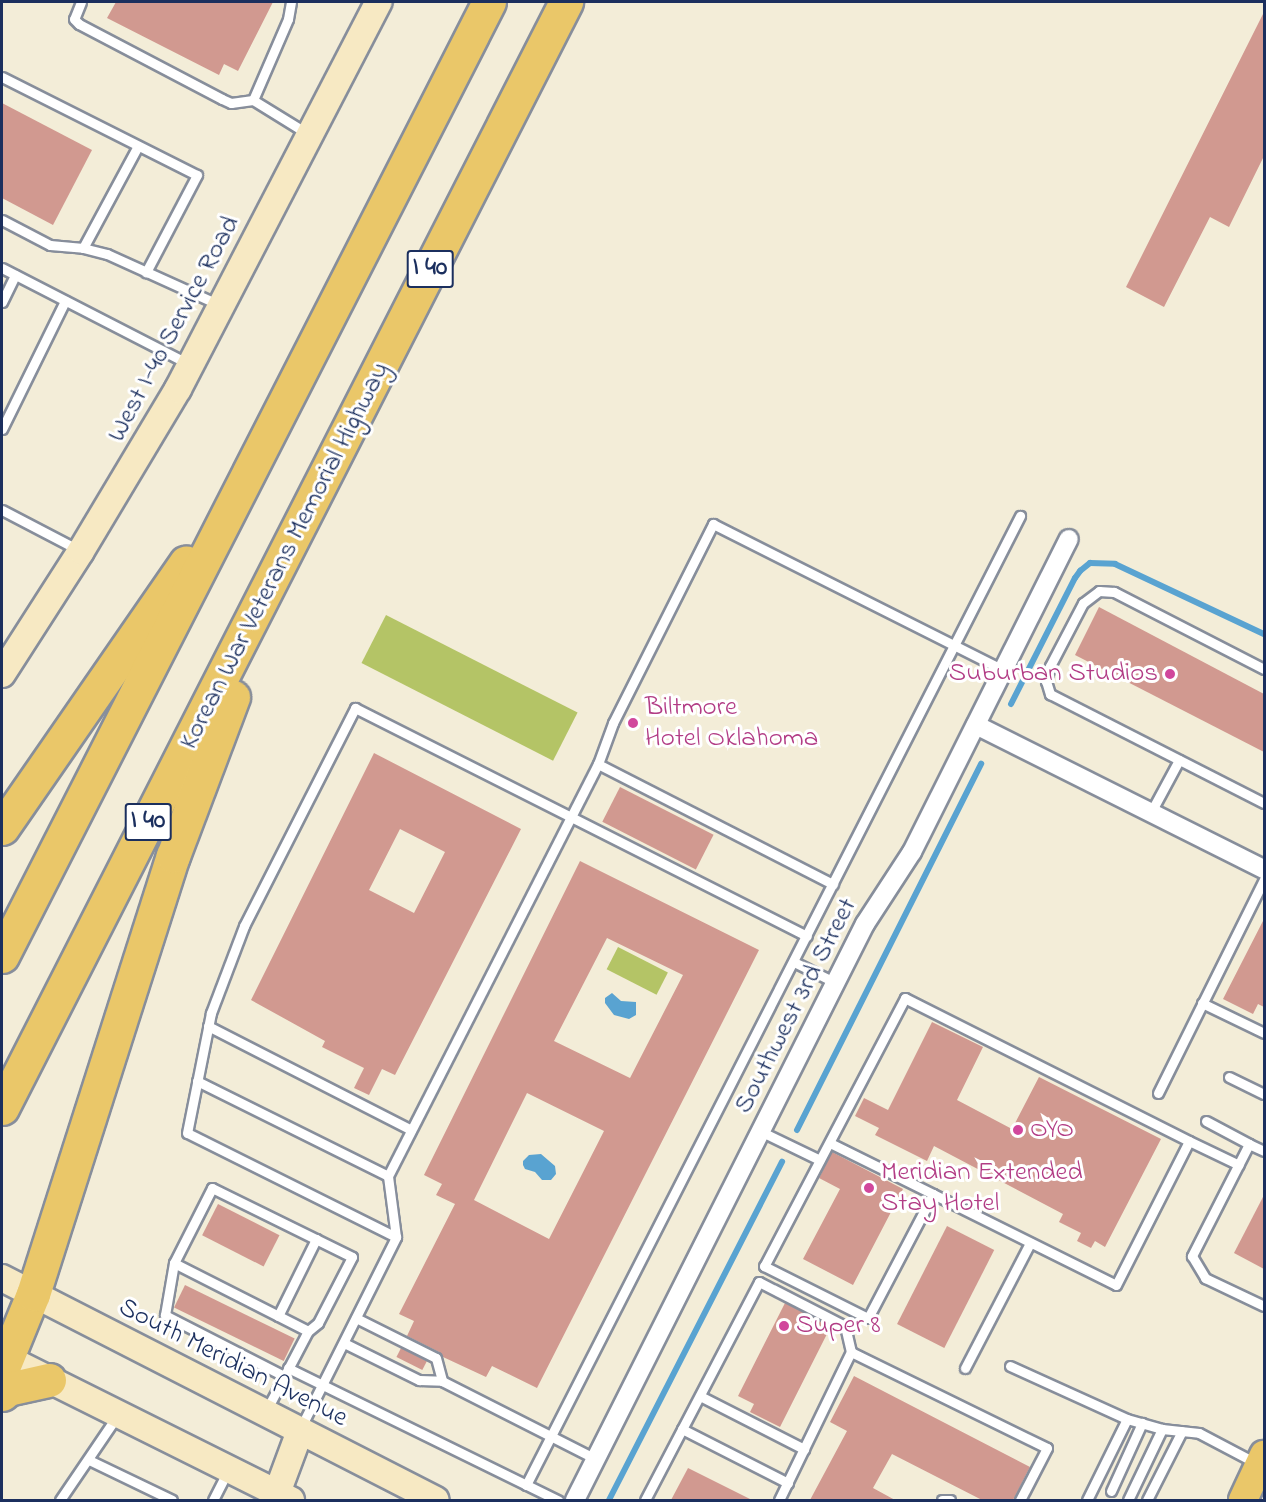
<!DOCTYPE html>
<html>
<head>
<meta charset="utf-8">
<style>
	body { margin:0 }
	#map { position:relative; width:1266px; height:1502px; overflow:hidden; background:#f3edd8; font-family:"Indie Flower",sans-serif }
	div>[style] { position:absolute }
	[style*='--x'] { left:calc(var(--x)*1px); top:calc(var(--y)*1px); width:calc(var(--w)*1px); rotate:calc(var(--a)*1deg) }
	.green>* { inset:0; background:#b4c466; transform-origin:0 0 }
	.water>* { inset:0; background:#59a3d1 }
	.stream>* { height:6px; margin:-3px; padding:0 3px; transform-origin:3px; border-radius:3px; background:#59a3d1 }
	.building>* { inset:0; background:#d19990; transform-origin:0 0 }
	.roads { filter:drop-shadow(2px 0 #878e9b) drop-shadow(-2px 0 #878e9b) drop-shadow(0 2px #878e9b) drop-shadow(0 -2px #878e9b) }
	.lane>* { height:9px; margin:-4.5px; padding:0 4.5px; transform-origin:4.5px; border-radius:4.5px; background:#fff }
	.street>* { height:18px; margin:-9px; padding:0 9px; transform-origin:9px; border-radius:9px; background:#fff }
	.secondary>* { height:26px; margin:-13px; padding:0 13px; transform-origin:13px; border-radius:13px; background:#f7e9c3 }
	.primary>* { height:28px; margin:-14px; padding:0 14px; transform-origin:14px; border-radius:14px; background:#eac769 }
	.highway>* { height:33px; margin:-16.5px; padding:0 16.5px; transform-origin:16.5px; border-radius:16.5px; background:#eac769 }
	.dots>* { width:16px; height:16px; translate:-50% -50%; box-sizing:border-box; border:3px solid #fff; border-radius:50% }
	span { translate:-50% -50%; white-space:nowrap; text-align:center; line-height:1.15; -webkit-text-stroke:6px #fff; paint-order:stroke }
	.shield-label span { padding:2px 4px; background:#fff; border:2px solid; border-radius:4px; -webkit-text-stroke-width:0 }
	.shield-label { font-size:26px; color:#1b2f5e; font-weight:700 }
	.street-label { font-size:27px; color:#1b2f5e }
	.hotel-label { font-size:27px; color:#b23c85 }
	.right { translate:-100% -50%; text-align:right }
	.left { translate:0 -50%; text-align:left }
	.frame { position:absolute; inset:0; border:3px solid #1b2f5e; pointer-events:none }
</style>
</head>
<body>
<div id="map">
	<div class="green">
		<i style="left:386px;top:615px;width:215px;height:54px;rotate:27deg"></i>
		<i style="left:618px;top:947px;width:56px;height:25px;rotate:27deg"></i>
	</div>
	<div class="water">
		<i style="clip-path:polygon(612px 993px,621px 1001px,636px 1002px,636px 1015px,629px 1019px,614px 1015px,605px 1003px,605px 998px)"></i>
		<i style="clip-path:polygon(541px 1154px,555px 1166px,556px 1174px,551px 1180px,542px 1180px,535px 1172px,525px 1169px,523px 1165px,523px 1161px,529px 1155px)"></i>
	</div>
	<div class="stream">
		<i style="--x:1011;--y:704;--w:141;--a:-63.1"></i>
		<i style="--x:1075;--y:578;--w:9;--a:-54"></i>
		<i style="--x:1080;--y:571;--w:13;--a:-39"></i>
		<i style="--x:1090;--y:563;--w:25;--a:2"></i>
		<i style="--x:1115;--y:564;--w:165;--a:25.2"></i>
		<i style="--x:797;--y:1130;--w:410;--a:-63.3"></i>
		<i style="--x:609;--y:1500;--w:380;--a:-62.9"></i>
	</div>
	<div class="building">
		<i style="clip-path:polygon(116px 2px,273px 2px,238px 71px,224px 64px,219px 75px,107px 18px)"></i>
		<i style="clip-path:polygon(1264px 12px,1264px 156px,1229px 227px,1210px 217px,1164px 307px,1126px 287px)"></i>
		<i style="clip-path:polygon(2px 103px,92px 150px,53px 225px,2px 198px)"></i>
		<i style="clip-path:polygon(1099px 607px,1264px 694px,1264px 752px,1075px 655px)"></i>
		<i style="clip-path:polygon(evenodd,374px 753px,521px 829px,395px 1075px,382px 1069px,369px 1095px,354px 1088px,364px 1068px,322px 1047px,325px 1041px,251px 1000px,374px 753px,400px 829px,445px 852px,414px 913px,369px 890px,400px 829px)"></i>
		<i style="left:620px;top:787px;width:105px;height:39px;rotate:27deg"></i>
		<i style="clip-path:polygon(evenodd,580px 861px,759px 950px,537px 1388px,492px 1366px,486px 1377px,443px 1357px,439px 1352px,407px 1336px,414px 1321px,399px 1314px,455px 1204px,436px 1195px,442px 1184px,424px 1175px,580px 861px,607px 938px,683px 975px,630px 1078px,554px 1041px,607px 938px,580px 861px,527px 1093px,604px 1131px,549px 1239px,474px 1200px,527px 1093px)"></i>
		<i style="clip-path:polygon(1264px 919px,1264px 1007px,1258px 1004px,1253px 1014px,1223px 999px)"></i>
		<i style="clip-path:polygon(932px 1022px,983px 1047px,957px 1100px,1012px 1129px,1039px 1077px,1161px 1139px,1105px 1247px,1095px 1241px,1091px 1248px,1077px 1241px,1081px 1233px,1059px 1222px,1063px 1214px,934px 1146px,927px 1161px,875px 1135px,879px 1128px,855px 1116px,864px 1098px,888px 1110px)"></i>
		<i style="clip-path:polygon(832px 1152px,903px 1189px,853px 1285px,803px 1259px,840px 1189px,819px 1178px)"></i>
		<i style="clip-path:polygon(1264px 1195px,1264px 1269px,1234px 1253px)"></i>
		<i style="left:218px;top:1204px;width:69px;height:35px;rotate:27deg"></i>
		<i style="left:947px;top:1226px;width:53px;height:110px;rotate:27deg"></i>
		<i style="left:185px;top:1285px;width:122px;height:25px;rotate:26deg"></i>
		<i style="clip-path:polygon(785px 1303px,831px 1326px,780px 1427px,750px 1412px,754px 1404px,738px 1396px)"></i>
		<i style="left:401px;top:1348px;width:29px;height:10px;rotate:27deg"></i>
		<i style="clip-path:polygon(854px 1376px,1030px 1467px,1013px 1500px,982px 1500px,892px 1454px,873px 1488px,895px 1500px,810px 1500px,847px 1431px,830px 1422px)"></i>
		<i style="clip-path:polygon(688px 1468px,752px 1500px,671px 1500px)"></i>
	</div>
	<div class="roads">
		<div class="lane">
			<i style="--x:81;--y:2;--w:18;--a:112"></i>
			<i style="--x:74;--y:19;--w:7;--a:45"></i>
			<i style="--x:79;--y:24;--w:161;--a:27.7"></i>
			<i style="--x:222;--y:99;--w:10;--a:24"></i>
			<i style="--x:231;--y:103;--w:22;--a:-8"></i>
			<i style="--x:253;--y:100;--w:65;--a:31.7"></i>
			<i style="--x:2;--y:77;--w:218;--a:26.7"></i>
			<i style="--x:197;--y:175;--w:110;--a:117.7"></i>
			<i style="--x:253;--y:100;--w:88;--a:-66.6"></i>
			<i style="--x:288;--y:19;--w:17;--a:-80"></i>
			<i style="--x:2;--y:220;--w:54;--a:27.5"></i>
			<i style="--x:50;--y:245;--w:33;--a:5"></i>
			<i style="--x:83;--y:248;--w:25;--a:14"></i>
			<i style="--x:107;--y:254;--w:124;--a:24.3"></i>
			<i style="--x:83;--y:248;--w:116;--a:-61.7"></i>
			<i style="--x:2;--y:268;--w:210;--a:27.2"></i>
			<i style="--x:2;--y:302;--w:30;--a:-64"></i>
			<i style="--x:2;--y:429;--w:143;--a:-63.8"></i>
			<i style="--x:2;--y:510;--w:87;--a:27.5"></i>
			<i style="--x:1264;--y:669;--w:169;--a:-152.8"></i>
			<i style="--x:1114;--y:592;--w:15;--a:-176"></i>
			<i style="--x:1099;--y:591;--w:20;--a:143"></i>
			<i style="--x:1083;--y:603;--w:71;--a:117.6"></i>
			<i style="--x:1050;--y:666;--w:16;--a:105"></i>
			<i style="--x:1046;--y:681;--w:14;--a:73"></i>
			<i style="--x:1050;--y:694;--w:240;--a:27"></i>
			<i style="--x:598;--y:764;--w:264;--a:27.1"></i>
			<i style="--x:1151;--y:812;--w:59;--a:-61.7"></i>
			<i style="--x:794;--y:962;--w:47;--a:26.6"></i>
			<i style="--x:1202;--y:1003;--w:69;--a:25.8"></i>
			<i style="--x:208;--y:1026;--w:228;--a:27.1"></i>
			<i style="--x:1229;--y:1077;--w:39;--a:26"></i>
			<i style="--x:197;--y:1081;--w:213;--a:26.4"></i>
			<i style="--x:1158;--y:1093;--w:239;--a:-63.6"></i>
			<i style="--x:1206;--y:1121;--w:49;--a:28.1"></i>
			<i style="--x:762;--y:1132;--w:64;--a:25.8"></i>
			<i style="--x:1189;--y:1141;--w:55;--a:25.6"></i>
			<i style="--x:830;--y:1143;--w:115;--a:26.3"></i>
			<i style="--x:933;--y:1194;--w:204;--a:26.4"></i>
			<i style="--x:1116;--y:1285;--w:161;--a:-63.1"></i>
			<i style="--x:1189;--y:1141;--w:318;--a:-153.3"></i>
			<i style="--x:905;--y:998;--w:303;--a:117.7"></i>
			<i style="--x:764;--y:1266;--w:116;--a:26.6"></i>
			<i style="--x:868;--y:1318;--w:140;--a:-62.3"></i>
			<i style="--x:1264;--y:1151;--w:17;--a:-155"></i>
			<i style="--x:1249;--y:1144;--w:126;--a:117"></i>
			<i style="--x:1192;--y:1256;--w:26;--a:59"></i>
			<i style="--x:1205;--y:1278;--w:65;--a:25.4"></i>
			<i style="--x:396;--y:1237;--w:233;--a:-153.5"></i>
			<i style="--x:187;--y:1133;--w:122;--a:-78.7"></i>
			<i style="--x:211;--y:1013;--w:93;--a:-69.2"></i>
			<i style="--x:244;--y:926;--w:245;--a:-63"></i>
			<i style="--x:355;--y:708;--w:506;--a:26.77"></i>
			<i style="--x:174;--y:1263;--w:150;--a:26.9"></i>
			<i style="--x:308;--y:1331;--w:90;--a:117.7"></i>
			<i style="--x:278;--y:1316;--w:86;--a:-63.7"></i>
			<i style="--x:356;--y:1318;--w:89;--a:26.6"></i>
			<i style="--x:436;--y:1358;--w:24;--a:75"></i>
			<i style="--x:344;--y:1343;--w:84;--a:26.3"></i>
			<i style="--x:419;--y:1380;--w:23;--a:2"></i>
			<i style="--x:442;--y:1381;--w:173;--a:26.9"></i>
			<i style="--x:1010;--y:1366;--w:128;--a:24.4"></i>
			<i style="--x:1127;--y:1419;--w:36;--a:16"></i>
			<i style="--x:1162;--y:1429;--w:37;--a:6"></i>
			<i style="--x:1199;--y:1433;--w:67;--a:27.7"></i>
			<i style="--x:288;--y:1368;--w:301;--a:26.1"></i>
			<i style="--x:965;--y:1368;--w:141;--a:-62.5"></i>
			<i style="--x:284;--y:1376;--w:134;--a:-152.9"></i>
			<i style="--x:165;--y:1315;--w:53;--a:-80.2"></i>
			<i style="--x:174;--y:1263;--w:84;--a:-63.1"></i>
			<i style="--x:212;--y:1188;--w:156;--a:26.2"></i>
			<i style="--x:352;--y:1257;--w:74;--a:117.3"></i>
			<i style="--x:318;--y:1323;--w:13;--a:141"></i>
			<i style="--x:700;--y:1396;--w:117;--a:27"></i>
			<i style="--x:300;--y:1429;--w:215;--a:-63.4"></i>
			<i style="--x:396;--y:1237;--w:62;--a:-97.5"></i>
			<i style="--x:388;--y:1176;--w:462;--a:-63"></i>
			<i style="--x:598;--y:764;--w:44;--a:-69.9"></i>
			<i style="--x:613;--y:723;--w:223;--a:-63.3"></i>
			<i style="--x:713;--y:524;--w:325;--a:26.7"></i>
			<i style="--x:682;--y:1429;--w:119;--a:27"></i>
			<i style="--x:89;--y:1460;--w:92;--a:25.7"></i>
			<i style="--x:526;--y:1485;--w:1088;--a:-62.99"></i>
			<i style="--x:1111;--y:1491;--w:75;--a:-65.5"></i>
			<i style="--x:60;--y:1500;--w:102;--a:-55.8"></i>
			<i style="--x:213;--y:1500;--w:34;--a:-63"></i>
			<i style="--x:645;--y:1500;--w:246;--a:-62.4"></i>
			<i style="--x:759;--y:1282;--w:97;--a:27.1"></i>
			<i style="--x:845;--y:1326;--w:27;--a:77"></i>
			<i style="--x:779;--y:1500;--w:165;--a:-64.1"></i>
			<i style="--x:851;--y:1352;--w:218;--a:26.1"></i>
			<i style="--x:1047;--y:1448;--w:59;--a:117.4"></i>
			<i style="--x:942;--y:1500;--w:8;--a:0"></i>
			<i style="--x:1087;--y:1500;--w:90;--a:-63.7"></i>
			<i style="--x:1128;--y:1500;--w:79;--a:-64.4"></i>
			<i style="--x:1147;--y:1500;--w:77;--a:-63.1"></i>
		</div>
		<div class="street">
			<i style="--x:976;--y:725;--w:322;--a:26.6"></i>
			<i style="--x:575;--y:1500;--w:645;--a:-63.28"></i>
			<i style="--x:865;--y:924;--w:86;--a:-56.9"></i>
			<i style="--x:912;--y:852;--w:350;--a:-63.4"></i>
		</div>
		<div class="secondary">
			<i style="--x:2;--y:674;--w:146;--a:-57.3"></i>
			<i style="--x:81;--y:551;--w:189;--a:-59.1"></i>
			<i style="--x:178;--y:389;--w:436;--a:-62.6"></i>
			<i style="--x:2;--y:1278;--w:487;--a:27.1"></i>
			<i style="--x:2;--y:1356;--w:323;--a:26.5"></i>
			<i style="--x:277;--y:1493;--w:66;--a:-69.6"></i>
		</div>
		<div class="primary">
			<i style="--x:1243;--y:1500;--w:50;--a:-65"></i>
		</div>
		<div class="highway">
			<i style="--x:2;--y:828;--w:323;--a:-55.3"></i>
			<i style="--x:2;--y:956;--w:1071;--a:-62.96"></i>
			<i style="--x:2;--y:1108;--w:1242;--a:-62.98"></i>
			<i style="--x:2;--y:1370;--w:82;--a:-67.8"></i>
			<i style="--x:33;--y:1294;--w:460;--a:-72.3"></i>
			<i style="--x:173;--y:856;--w:170;--a:-69.3"></i>
			<i style="--x:2;--y:1394;--w:8;--a:-40"></i>
			<i style="--x:8;--y:1389;--w:42;--a:-12.4"></i>
		</div>
	</div>
	<div class="dots">
		<i style="left:1170px;top:674px;background:#d1479c"></i>
		<i style="left:633px;top:723px;background:#d1479c"></i>
		<i style="left:1018px;top:1130px;background:#d1479c"></i>
		<i style="left:869px;top:1188px;background:#d1479c"></i>
		<i style="left:784px;top:1326px;background:#d1479c"></i>
	</div>
	<div class="shield-label">
		<span style="left:430px;top:269px">I 40</span>
		<span style="left:148px;top:822px">I 40</span>
	</div>
	<div class="street-label">
		<span style="left:174px;top:329px;rotate:-62deg">West I-40 Service Road</span>
		<span style="left:285px;top:556px;rotate:-63deg">Korean War Veterans Memorial Highway</span>
		<span style="left:796px;top:1006px;rotate:-63deg">Southwest 3rd Street</span>
		<span style="left:233px;top:1363px;rotate:27deg">South Meridian Avenue</span>
	</div>
	<div class="hotel-label">
		<span class="right" style="left:1158px;top:674px">Suburban Studios</span>
		<span class="left" style="left:645px;top:723px">Biltmore<br>Hotel Oklahoma</span>
		<span class="left" style="left:1030px;top:1130px">OYO</span>
		<span class="left" style="left:881px;top:1188px">Meridian Extended<br>Stay Hotel</span>
		<span class="left" style="left:796px;top:1326px">Super 8</span>
	</div>
	<div class="frame"></div>
</div>
</body>
</html>
